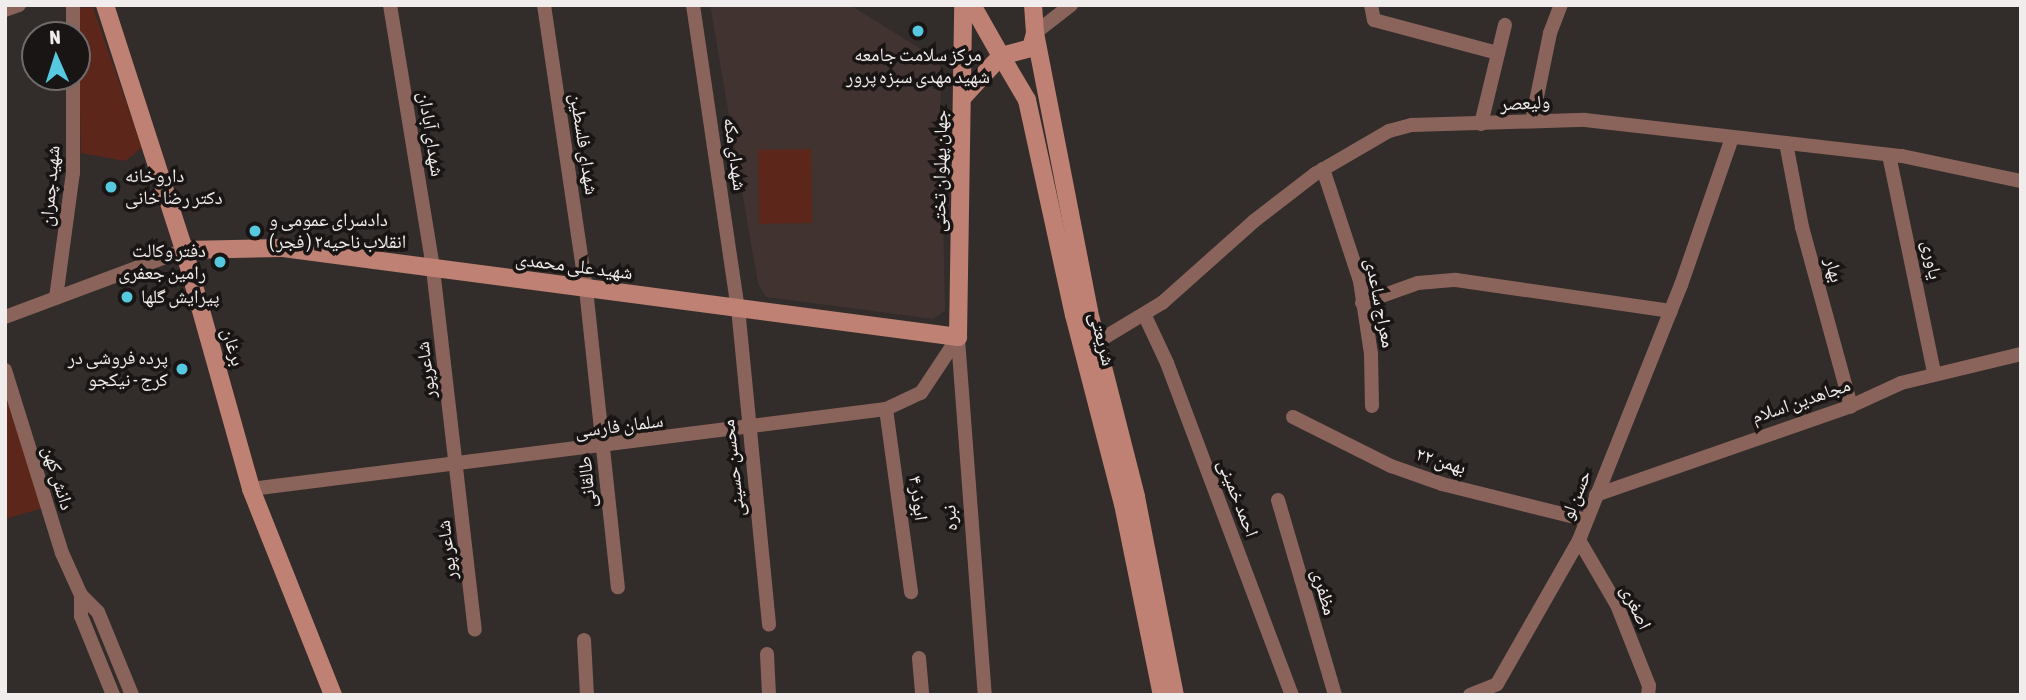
<!DOCTYPE html>
<html>
<head>
<meta charset="utf-8">
<style>
	body { margin:0 }
	#map { position:relative; width:2026px; height:700px; overflow:hidden; background:#322c2a; font-family:"Asap Condensed","Noto Naskh Arabic",sans-serif }
	div>[style] { position:absolute }
	[style*='--x'] { left:calc(var(--x)*1px); top:calc(var(--y)*1px); width:calc(var(--w)*1px); rotate:calc(var(--a)*1deg) }
	.built>* { inset:0; background:#403330 }
	.green>* { inset:0; background:#5c261b; transform-origin:0 0 }
	.street>* { height:14px; margin:-7px; padding:0 7px; transform-origin:7px; border-radius:7px; background:#8a645b }
	.secondary>* { height:18px; margin:-9px; padding:0 9px; transform-origin:9px; border-radius:9px; background:#be8173 }
	.dots>* { width:19px; height:19px; translate:-50% -50%; box-sizing:border-box; border:4px solid #181514; border-radius:50% }
	span { translate:-50% -50%; white-space:nowrap; text-align:center; line-height:1.15; -webkit-text-stroke:7px #181514; paint-order:stroke }
	.poi-label { font-size:19px; color:#f1edec }
	.left { translate:0 -50%; text-align:left }
	.right { translate:-100% -50%; text-align:right }
	.street-label { font-size:19px; color:#f1edec }
	.frame { position:absolute; inset:0; border:7px solid #f1edec; pointer-events:none }
	.north { position:absolute; left:21px; top:21px; width:70px; height:70px; box-sizing:border-box; background:#181514; border:2px solid #6f6b6a; border-radius:50%; rotate:357deg; font-size:19px; font-weight:700; line-height:28px; text-align:center; color:#f1edec }
	.north::after { content:''; display:block; margin:auto; width:24px; height:32px; background:#56c9e1; clip-path:polygon(50% 0,100% 100%,50% 72%,0 100%) }
</style>
</head>
<body>
<div id="map">
	<div class="built">
		<i style="clip-path:polygon(710px 5px,850px 5px,940px 61px,945px 311px,933px 319px,766px 297px,758px 284px)"></i>
	</div>
	<div class="green">
		<i style="clip-path:polygon(93px 7px,142px 148px,125px 161px,81px 153px,78px 8px)"></i>
		<i style="left:811px;top:149px;width:74px;height:53px;rotate:89deg"></i>
		<i style="clip-path:polygon(5px 370px,46px 507px,5px 519px)"></i>
	</div>
	<div class="street">
		<i style="--x:73;--y:5;--w:30;--a:90"></i>
		<i style="--x:390;--y:5;--w:267;--a:80.7"></i>
		<i style="--x:433;--y:269;--w:363;--a:83.4"></i>
		<i style="--x:544;--y:5;--w:287;--a:81.6"></i>
		<i style="--x:586;--y:289;--w:300;--a:83.9"></i>
		<i style="--x:693;--y:5;--w:306;--a:81.6"></i>
		<i style="--x:738;--y:308;--w:318;--a:84.4"></i>
		<i style="--x:1371;--y:5;--w:15;--a:79"></i>
		<i style="--x:1374;--y:20;--w:128;--a:14.9"></i>
		<i style="--x:5;--y:10;--w:15;--a:-20"></i>
		<i style="--x:1035;--y:33;--w:46;--a:-37.9"></i>
		<i style="--x:1532;--y:121;--w:90;--a:-78.4"></i>
		<i style="--x:1550;--y:33;--w:30;--a:-69"></i>
		<i style="--x:1481;--y:124;--w:102;--a:-76.4"></i>
		<i style="--x:1786;--y:143;--w:86;--a:79.2"></i>
		<i style="--x:1802;--y:227;--w:186;--a:74.7"></i>
		<i style="--x:1889;--y:155;--w:222;--a:78.3"></i>
		<i style="--x:1323;--y:169;--w:118;--a:71.7"></i>
		<i style="--x:1360;--y:281;--w:74;--a:81.4"></i>
		<i style="--x:1371;--y:354;--w:52;--a:88.9"></i>
		<i style="--x:56;--y:298;--w:126;--a:-82.3"></i>
		<i style="--x:73;--y:173;--w:96;--a:-90"></i>
		<i style="--x:1362;--y:303;--w:59;--a:-19.7"></i>
		<i style="--x:1418;--y:283;--w:38;--a:-5"></i>
		<i style="--x:1456;--y:280;--w:217;--a:8.2"></i>
		<i style="--x:1145;--y:316;--w:52;--a:64.9"></i>
		<i style="--x:1167;--y:363;--w:355;--a:69.4"></i>
		<i style="--x:5;--y:317;--w:191;--a:-20.5"></i>
		<i style="--x:958;--y:339;--w:357;--a:85.7"></i>
		<i style="--x:1097;--y:342;--w:76;--a:-31"></i>
		<i style="--x:1162;--y:303;--w:123;--a:-41.7"></i>
		<i style="--x:1254;--y:221;--w:77;--a:-37.6"></i>
		<i style="--x:1315;--y:174;--w:86;--a:-30.2"></i>
		<i style="--x:1389;--y:131;--w:24;--a:-15"></i>
		<i style="--x:1412;--y:125;--w:173;--a:-1.7"></i>
		<i style="--x:1585;--y:120;--w:319;--a:6.5"></i>
		<i style="--x:1902;--y:156;--w:122;--a:11.9"></i>
		<i style="--x:5;--y:370;--w:192;--a:72.7"></i>
		<i style="--x:62;--y:553;--w:46;--a:65.7"></i>
		<i style="--x:81;--y:595;--w:24;--a:45"></i>
		<i style="--x:98;--y:612;--w:90;--a:67.7"></i>
		<i style="--x:886;--y:409;--w:185;--a:82.2"></i>
		<i style="--x:1293;--y:417;--w:110;--a:26.6"></i>
		<i style="--x:1391;--y:466;--w:54;--a:19.4"></i>
		<i style="--x:1442;--y:484;--w:148;--a:14"></i>
		<i style="--x:251;--y:489;--w:640;--a:-7.18"></i>
		<i style="--x:886;--y:409;--w:38;--a:-25"></i>
		<i style="--x:921;--y:393;--w:67;--a:-56.5"></i>
		<i style="--x:1596;--y:495;--w:270;--a:-19.2"></i>
		<i style="--x:1851;--y:406;--w:55;--a:-24.7"></i>
		<i style="--x:1901;--y:383;--w:123;--a:-13.6"></i>
		<i style="--x:1278;--y:500;--w:203;--a:73.7"></i>
		<i style="--x:1579;--y:540;--w:75;--a:59.7"></i>
		<i style="--x:1617;--y:605;--w:87;--a:68.4"></i>
		<i style="--x:1649;--y:686;--w:9;--a:96"></i>
		<i style="--x:81;--y:595;--w:21;--a:90"></i>
		<i style="--x:81;--y:616;--w:85;--a:67.9"></i>
		<i style="--x:584;--y:640;--w:55;--a:86.9"></i>
		<i style="--x:767;--y:654;--w:41;--a:87.2"></i>
		<i style="--x:919;--y:658;--w:37;--a:85"></i>
		<i style="--x:1497;--y:684;--w:166;--a:-60.3"></i>
		<i style="--x:1579;--y:540;--w:275;--a:-68.2"></i>
		<i style="--x:1681;--y:285;--w:156;--a:-70.9"></i>
		<i style="--x:1470;--y:695;--w:29;--a:-22"></i>
	</div>
	<div class="secondary">
		<i style="--x:105;--y:5;--w:257;--a:72.1"></i>
		<i style="--x:184;--y:250;--w:248;--a:74.3"></i>
		<i style="--x:251;--y:489;--w:222;--a:68.3"></i>
		<i style="--x:972;--y:5;--w:59;--a:60.4"></i>
		<i style="--x:1001;--y:56;--w:31;--a:-15"></i>
		<i style="--x:1031;--y:48;--w:16;--a:-75"></i>
		<i style="--x:1035;--y:33;--w:28;--a:-94"></i>
		<i style="--x:1035;--y:33;--w:284;--a:79"></i>
		<i style="--x:1089;--y:312;--w:191;--a:75.7"></i>
		<i style="--x:1136;--y:497;--w:202;--a:78.9"></i>
		<i style="--x:962;--y:98;--w:57;--a:-47.1"></i>
		<i style="--x:1001;--y:56;--w:51;--a:59.4"></i>
		<i style="--x:1027;--y:100;--w:220;--a:77.7"></i>
		<i style="--x:1074;--y:315;--w:195;--a:75.5"></i>
		<i style="--x:1123;--y:504;--w:195;--a:78.5"></i>
		<i style="--x:184;--y:250;--w:99;--a:-1.2"></i>
		<i style="--x:283;--y:248;--w:681;--a:7.51"></i>
		<i style="--x:958;--y:337;--w:332;--a:-89.1"></i>
	</div>
	<div class="dots">
		<i style="left:918px;top:31px;background:#56c9e1"></i>
		<i style="left:111px;top:187px;background:#56c9e1"></i>
		<i style="left:255px;top:231px;background:#56c9e1"></i>
		<i style="left:220px;top:262px;background:#56c9e1"></i>
		<i style="left:127px;top:297px;background:#56c9e1"></i>
		<i style="left:182px;top:369px;background:#56c9e1"></i>
	</div>
	<div class="poi-label">
		<span style="left:918px;top:66px">مرکز سلامت جامعه<br>شهید مهدی سبزه پرور</span>
		<span class="left" style="left:125px;top:187px">داروخانه<br>دکتر رضا خانی</span>
		<span class="left" style="left:269px;top:231px">دادسرای عمومی و<br>انقلاب ناحیه۲ ( فجر )</span>
		<span class="right" style="left:206px;top:262px">دفتر وکالت<br>رامین جعفری</span>
		<span class="left" style="left:141px;top:297px">پیرایش گلها</span>
		<span class="right" style="left:168px;top:369px">پرده فروشی در<br>کرج - نیکجو</span>
	</div>
	<div class="street-label">
		<span style="left:1525px;top:103px;rotate:-3deg">ولیعصر</span>
		<span style="left:431px;top:134px;rotate:81deg">شهدای آبادان</span>
		<span style="left:584px;top:144px;rotate:81deg">شهدای فلسطین</span>
		<span style="left:735px;top:154px;rotate:82deg">شهدای مکه</span>
		<span style="left:940px;top:171px;rotate:-89deg">جهان پهلوان تختی</span>
		<span style="left:50px;top:186px;rotate:-85deg">شهید چمران</span>
		<span style="left:1932px;top:260px;rotate:79deg">یاوری</span>
		<span style="left:574px;top:266px;rotate:7deg">شهید علی محمدی</span>
		<span style="left:1834px;top:270px;rotate:75deg">بهار</span>
		<span style="left:1380px;top:303px;rotate:79deg">معراج ساعدی</span>
		<span style="left:1102px;top:339px;rotate:76deg">شریعتی</span>
		<span style="left:233px;top:347px;rotate:74deg">برغان</span>
		<span style="left:426px;top:370px;rotate:-97deg">شاعرپور</span>
		<span style="left:1801px;top:401px;rotate:-19deg">مجاهدین اسلام</span>
		<span style="left:619px;top:426px;rotate:-7deg">سلمان فارسی</span>
		<span style="left:1441px;top:461px;rotate:17deg">۲۲ بهمن</span>
		<span style="left:733px;top:468px;rotate:-96deg">محسن حسینی</span>
		<span style="left:58px;top:478px;rotate:73deg">دانش کهن</span>
		<span style="left:587px;top:482px;rotate:-96deg">طالقانی</span>
		<span style="left:1576px;top:495px;rotate:-68deg">حسن لو</span>
		<span style="left:918px;top:498px;rotate:82deg">ابوذر ۴</span>
		<span style="left:1238px;top:498px;rotate:69deg">احمد خمینی</span>
		<span style="left:950px;top:518px;rotate:-94deg">نبره</span>
		<span style="left:447px;top:550px;rotate:-97deg">شاعر پور</span>
		<span style="left:1324px;top:592px;rotate:74deg">مظفری</span>
		<span style="left:1636px;top:607px;rotate:65deg">اصغری</span>
	</div>
	<div class="frame"></div>
	<div class="north">N</div>
</div>
</body>
</html>
